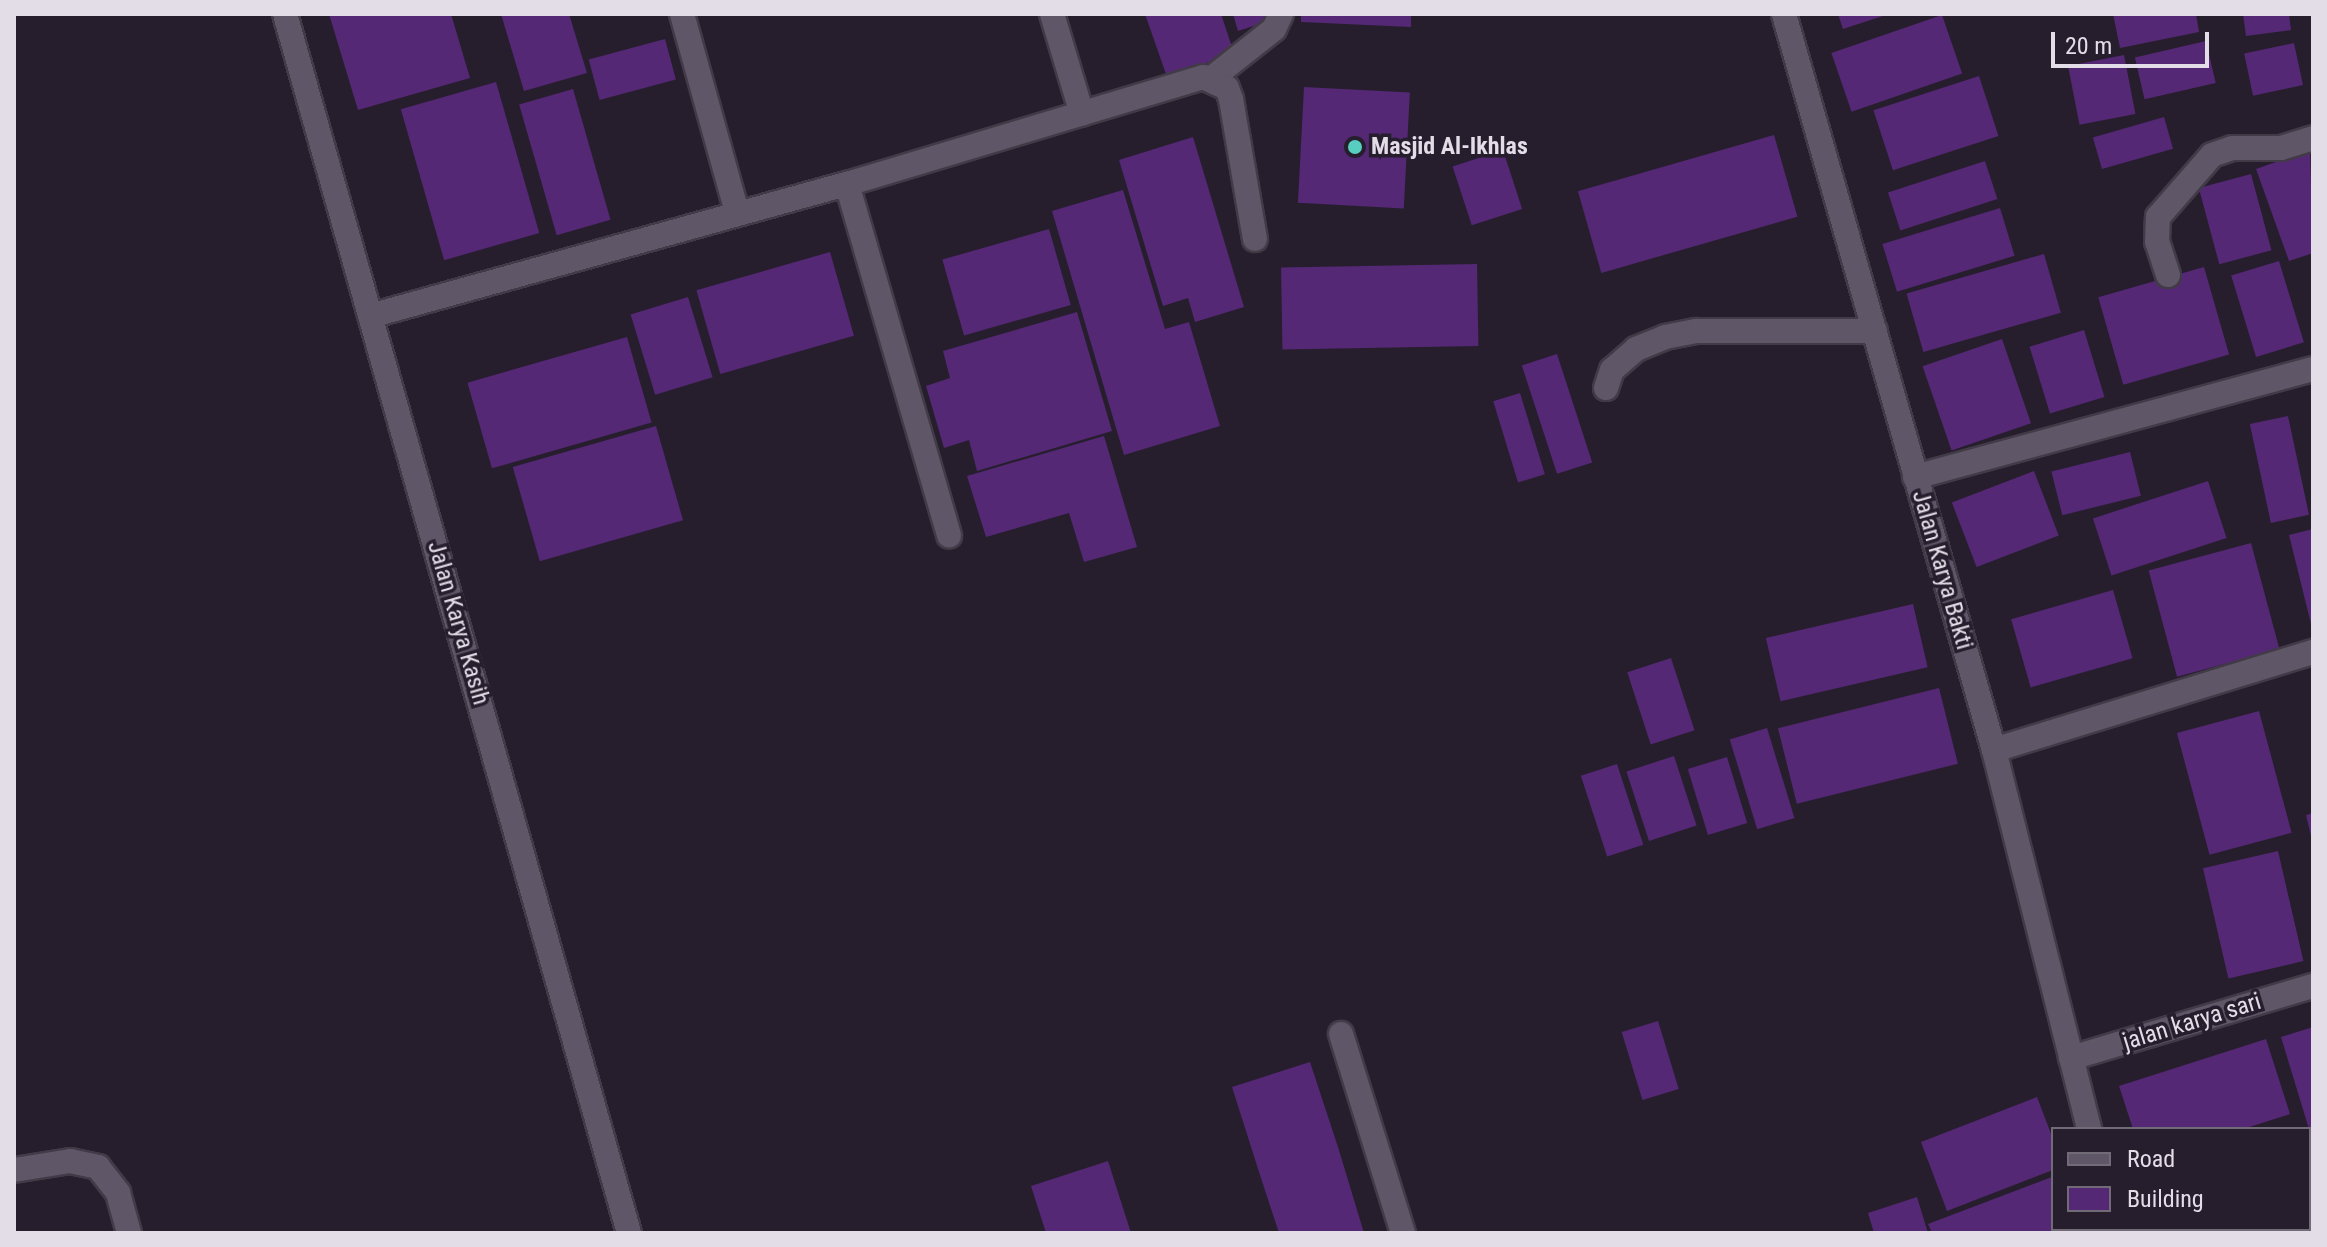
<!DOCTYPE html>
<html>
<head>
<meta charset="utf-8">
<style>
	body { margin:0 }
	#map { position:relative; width:2327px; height:1247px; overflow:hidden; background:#261e2d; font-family:"Roboto Condensed",sans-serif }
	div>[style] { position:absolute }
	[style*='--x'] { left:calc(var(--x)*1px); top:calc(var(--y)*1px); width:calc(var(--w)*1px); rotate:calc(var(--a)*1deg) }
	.building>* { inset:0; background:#542874; transform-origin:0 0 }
	.roads { filter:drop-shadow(2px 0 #423b47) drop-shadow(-2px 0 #423b47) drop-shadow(0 2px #423b47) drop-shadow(0 -2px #423b47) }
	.lane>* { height:24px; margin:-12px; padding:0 12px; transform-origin:12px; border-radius:12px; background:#5f5668 }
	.street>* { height:24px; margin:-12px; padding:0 12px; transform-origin:12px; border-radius:12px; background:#5f5668 }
	.dots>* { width:22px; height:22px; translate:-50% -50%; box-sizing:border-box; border:4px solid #261e2d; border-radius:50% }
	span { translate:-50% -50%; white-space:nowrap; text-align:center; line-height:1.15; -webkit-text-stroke:7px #261e2d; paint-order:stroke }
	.poi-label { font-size:24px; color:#e2dde7; font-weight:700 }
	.left { translate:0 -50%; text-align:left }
	.street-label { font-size:24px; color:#e2dde7 }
	.frame { position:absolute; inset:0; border:16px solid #e2dde7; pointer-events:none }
	.legend { position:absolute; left:2051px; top:1127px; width:260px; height:104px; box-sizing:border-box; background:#261e2d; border:2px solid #716a77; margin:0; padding:10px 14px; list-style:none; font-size:24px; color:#e2dde7 }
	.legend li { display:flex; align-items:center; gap:16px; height:40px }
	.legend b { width:40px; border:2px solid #716a77 }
	.scale { position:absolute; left:2051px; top:32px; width:158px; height:36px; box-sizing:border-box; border:4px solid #e2dde7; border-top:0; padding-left:10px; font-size:24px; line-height:28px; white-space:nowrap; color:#e2dde7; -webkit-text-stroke:6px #261e2d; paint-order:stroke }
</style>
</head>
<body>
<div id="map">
	<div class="building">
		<i style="clip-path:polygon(329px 14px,451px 14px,470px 78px,358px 110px)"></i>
		<i style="clip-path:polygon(501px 14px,569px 14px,587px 73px,524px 91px)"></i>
		<i style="clip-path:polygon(1145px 14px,1221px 14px,1234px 53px,1167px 77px)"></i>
		<i style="clip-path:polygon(1233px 14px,1274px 14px,1276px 19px,1238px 31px)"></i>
		<i style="clip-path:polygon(1301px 14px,1411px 14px,1411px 27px,1301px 22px)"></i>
		<i style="clip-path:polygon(1838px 14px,1886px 14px,1886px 15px,1843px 29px)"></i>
		<i style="clip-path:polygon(2113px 14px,2196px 14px,2199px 32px,2120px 48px)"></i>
		<i style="clip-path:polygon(2243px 14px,2289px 14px,2291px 30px,2246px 36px)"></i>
		<i style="left:1942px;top:15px;width:62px;height:117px;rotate:71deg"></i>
		<i style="left:665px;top:39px;width:42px;height:79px;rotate:75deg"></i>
		<i style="left:2206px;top:41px;width:43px;height:73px;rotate:77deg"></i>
		<i style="left:2294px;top:43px;width:43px;height:51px;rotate:78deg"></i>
		<i style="left:2124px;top:55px;width:60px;height:57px;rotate:79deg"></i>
		<i style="left:1979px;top:76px;width:63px;height:111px;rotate:72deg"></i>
		<i style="left:496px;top:82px;width:157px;height:99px;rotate:74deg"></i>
		<i style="left:1304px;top:87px;width:106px;height:116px;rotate:3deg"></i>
		<i style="left:573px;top:89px;width:136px;height:56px;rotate:74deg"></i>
		<i style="left:2164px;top:117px;width:33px;height:74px;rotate:74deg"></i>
		<i style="left:1774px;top:135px;width:85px;height:204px;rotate:74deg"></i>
		<i style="clip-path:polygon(1193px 137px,1244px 307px,1195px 322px,1188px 298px,1163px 306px,1119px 160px)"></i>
		<i style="left:1503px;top:150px;width:62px;height:53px;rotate:72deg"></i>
		<i style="clip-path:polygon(2310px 150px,2313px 253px,2289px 261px,2256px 169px)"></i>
		<i style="left:1985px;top:161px;width:40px;height:102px;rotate:72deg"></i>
		<i style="left:2251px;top:174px;width:79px;height:54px;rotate:75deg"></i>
		<i style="clip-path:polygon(1123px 190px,1165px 329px,1189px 322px,1220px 426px,1124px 455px,1052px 211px)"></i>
		<i style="left:2000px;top:208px;width:50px;height:123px;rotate:73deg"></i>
		<i style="left:1049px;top:229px;width:79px;height:111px;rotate:74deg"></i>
		<i style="left:830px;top:252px;width:87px;height:139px;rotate:74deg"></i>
		<i style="left:2044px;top:254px;width:61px;height:143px;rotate:74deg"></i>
		<i style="left:2279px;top:261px;width:85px;height:50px;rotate:73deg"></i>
		<i style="left:1477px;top:264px;width:82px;height:196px;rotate:89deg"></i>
		<i style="left:2204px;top:267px;width:91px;height:110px;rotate:74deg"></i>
		<i style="left:688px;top:297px;width:84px;height:60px;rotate:73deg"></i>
		<i style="clip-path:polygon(1077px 312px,1112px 431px,977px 471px,969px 440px,944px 448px,926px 386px,950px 378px,943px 351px)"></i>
		<i style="left:2084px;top:330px;width:70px;height:57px;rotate:73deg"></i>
		<i style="left:627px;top:337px;width:89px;height:166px;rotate:74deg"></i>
		<i style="left:2002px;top:339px;width:89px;height:84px;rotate:71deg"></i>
		<i style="left:1557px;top:354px;width:114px;height:37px;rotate:72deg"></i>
		<i style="left:1520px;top:393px;width:85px;height:28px;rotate:73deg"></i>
		<i style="left:2288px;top:416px;width:101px;height:39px;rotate:78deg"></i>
		<i style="left:656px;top:426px;width:98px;height:149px;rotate:74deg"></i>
		<i style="clip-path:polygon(1104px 436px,1137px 547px,1084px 562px,1069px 513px,986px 537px,967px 476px)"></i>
		<i style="left:2130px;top:452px;width:45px;height:81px;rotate:76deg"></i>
		<i style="left:2034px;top:471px;width:69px;height:88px;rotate:69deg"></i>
		<i style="left:2208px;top:481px;width:60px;height:121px;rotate:72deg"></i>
		<i style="clip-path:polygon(2313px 529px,2313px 628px,2312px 628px,2289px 535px)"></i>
		<i style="left:2251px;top:543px;width:110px;height:106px;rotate:75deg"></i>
		<i style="left:2113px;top:590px;width:71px;height:106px;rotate:74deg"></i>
		<i style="left:1913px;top:604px;width:65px;height:151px;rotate:77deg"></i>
		<i style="left:1671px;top:658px;width:76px;height:46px;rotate:72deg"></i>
		<i style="left:1939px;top:688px;width:78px;height:166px;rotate:76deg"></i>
		<i style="left:2259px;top:711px;width:126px;height:85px;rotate:75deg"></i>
		<i style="left:1767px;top:728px;width:94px;height:39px;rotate:73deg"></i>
		<i style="left:1674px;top:756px;width:73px;height:50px;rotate:72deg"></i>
		<i style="left:1727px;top:757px;width:69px;height:41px;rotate:73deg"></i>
		<i style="left:1617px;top:764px;width:85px;height:38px;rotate:72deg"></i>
		<i style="clip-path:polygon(2313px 813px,2313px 840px,2312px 840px,2306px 815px)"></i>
		<i style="left:2278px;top:851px;width:113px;height:77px;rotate:77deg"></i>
		<i style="left:1658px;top:1021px;width:71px;height:38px;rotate:73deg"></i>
		<i style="clip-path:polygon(2313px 1027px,2313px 1139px,2312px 1139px,2281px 1037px)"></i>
		<i style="clip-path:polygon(2266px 1039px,2290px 1114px,2243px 1129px,2133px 1129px,2119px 1086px)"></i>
		<i style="clip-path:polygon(1310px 1062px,1338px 1147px,1364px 1233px,1279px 1233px,1259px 1172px,1232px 1087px)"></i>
		<i style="clip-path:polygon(2037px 1097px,2053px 1139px,2053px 1170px,1947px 1211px,1921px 1142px)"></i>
		<i style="clip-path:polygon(1108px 1161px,1131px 1233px,1046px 1233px,1031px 1186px)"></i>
		<i style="clip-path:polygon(2052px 1177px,2053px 1229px,2073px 1233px,1932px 1233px,1928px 1224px)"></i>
		<i style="clip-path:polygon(2310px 1184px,2313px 1233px,2278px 1233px,2277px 1229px,2309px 1229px)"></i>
		<i style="clip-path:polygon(1917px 1197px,1928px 1233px,1874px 1233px,1868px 1213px)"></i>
		<i style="clip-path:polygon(2212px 1229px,2266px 1229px,2267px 1233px,2201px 1233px)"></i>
	</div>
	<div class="roads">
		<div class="lane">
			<i style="--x:847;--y:184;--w:366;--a:73.8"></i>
			<i style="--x:1606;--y:388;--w:19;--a:-72"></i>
			<i style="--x:1612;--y:370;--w:32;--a:-41"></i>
			<i style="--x:1636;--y:349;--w:31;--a:-22"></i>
			<i style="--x:1665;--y:337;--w:32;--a:-11"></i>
			<i style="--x:1696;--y:331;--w:179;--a:0"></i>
			<i style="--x:1341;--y:1034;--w:208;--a:72.7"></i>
		</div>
		<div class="street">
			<i style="--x:285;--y:14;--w:1267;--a:74.24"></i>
			<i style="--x:682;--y:14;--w:205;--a:74.5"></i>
			<i style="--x:1052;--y:14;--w:104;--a:73.3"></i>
			<i style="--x:1784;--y:14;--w:765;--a:74.08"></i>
			<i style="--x:1994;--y:750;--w:391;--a:75.9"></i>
			<i style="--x:1212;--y:78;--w:79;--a:-38.3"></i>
			<i style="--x:1274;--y:29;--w:17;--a:-65"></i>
			<i style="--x:2168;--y:275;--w:35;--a:-108"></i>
			<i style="--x:2157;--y:242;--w:25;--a:-88"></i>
			<i style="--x:2158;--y:217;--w:82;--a:-48.9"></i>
			<i style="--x:2212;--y:155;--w:21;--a:-19"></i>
			<i style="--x:2232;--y:148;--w:49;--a:0"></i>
			<i style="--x:2281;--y:148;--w:34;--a:-17"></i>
			<i style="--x:370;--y:316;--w:495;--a:-15.5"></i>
			<i style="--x:847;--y:184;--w:372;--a:-16.7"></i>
			<i style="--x:1203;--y:77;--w:26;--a:25"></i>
			<i style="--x:1227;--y:88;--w:12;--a:70"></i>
			<i style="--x:1231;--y:99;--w:142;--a:80.3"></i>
			<i style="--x:1915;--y:477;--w:412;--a:-15.2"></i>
			<i style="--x:1994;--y:750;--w:334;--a:-17.1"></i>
			<i style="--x:2071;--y:1058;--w:252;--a:-16.6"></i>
			<i style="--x:14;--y:1170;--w:57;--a:-9.1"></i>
			<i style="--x:70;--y:1161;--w:29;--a:12"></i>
			<i style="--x:98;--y:1167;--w:33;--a:52"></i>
			<i style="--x:118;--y:1193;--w:41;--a:74.6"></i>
			<i style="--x:2114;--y:1229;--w:4;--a:76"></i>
		</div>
	</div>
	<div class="dots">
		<i style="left:1355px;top:147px;background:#58cec0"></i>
	</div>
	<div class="poi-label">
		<span class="left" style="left:1371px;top:147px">Masjid Al-Ikhlas</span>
	</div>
	<div class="street-label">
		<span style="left:1942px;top:570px;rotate:74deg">Jalan Karya Bakti</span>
		<span style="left:458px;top:623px;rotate:74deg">Jalan Karya Kasih</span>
		<span style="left:2192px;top:1022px;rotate:-17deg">jalan karya sari</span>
	</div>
	<div class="frame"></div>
	<ul class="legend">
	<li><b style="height:10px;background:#5f5668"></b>Road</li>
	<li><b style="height:22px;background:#542874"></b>Building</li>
	</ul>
	<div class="scale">20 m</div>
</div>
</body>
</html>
